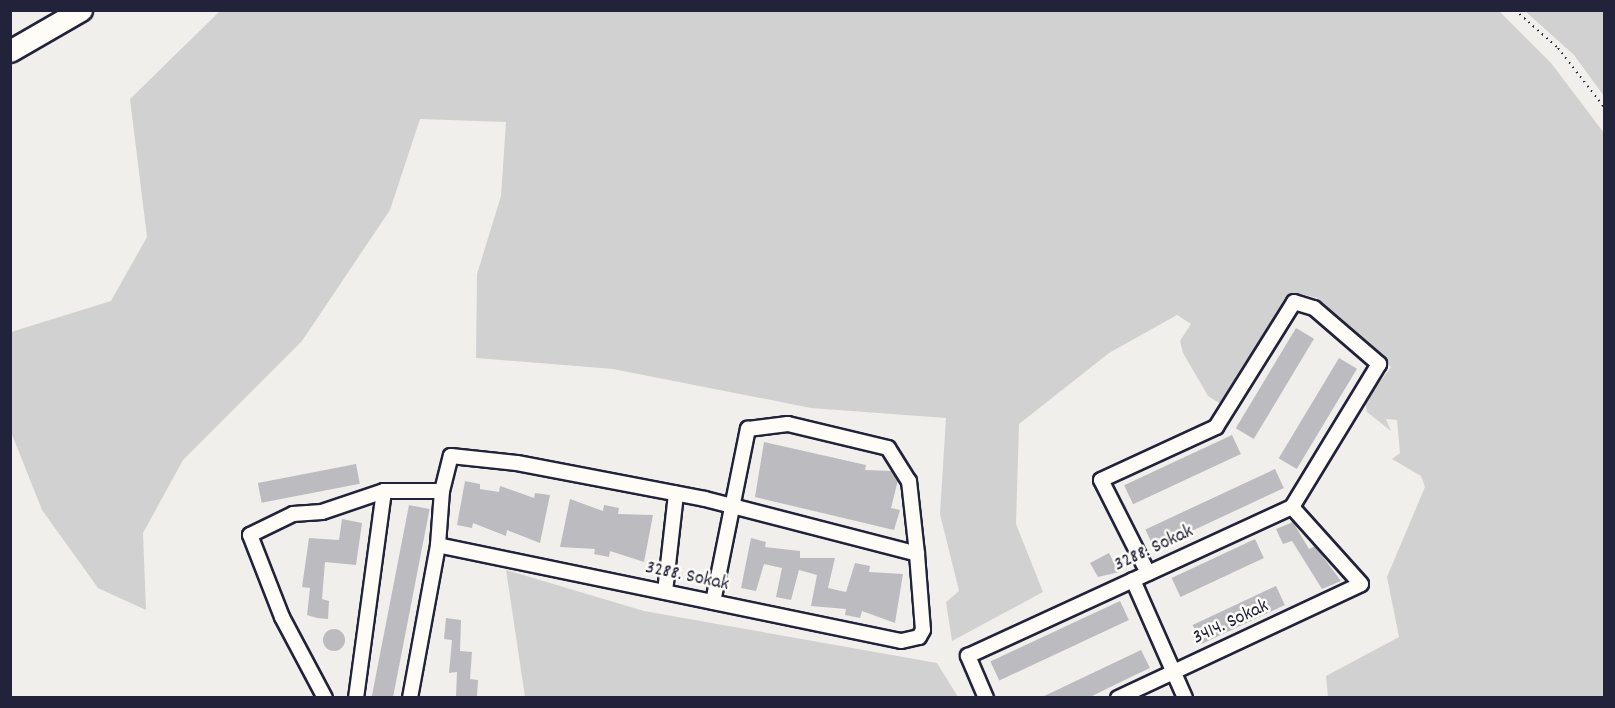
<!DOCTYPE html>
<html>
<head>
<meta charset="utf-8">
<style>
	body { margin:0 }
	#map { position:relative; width:1615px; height:708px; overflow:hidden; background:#f0efec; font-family:Dekko,sans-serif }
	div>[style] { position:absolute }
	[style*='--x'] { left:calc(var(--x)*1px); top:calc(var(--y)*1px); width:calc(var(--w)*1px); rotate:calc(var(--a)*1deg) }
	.green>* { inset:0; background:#d2d1d1 }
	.building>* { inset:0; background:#bcbcc0; transform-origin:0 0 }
	.round { border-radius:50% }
	.path>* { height:2px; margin-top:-1px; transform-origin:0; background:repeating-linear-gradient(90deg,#22223b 0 1.5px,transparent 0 6px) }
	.roads { filter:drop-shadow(2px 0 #22223b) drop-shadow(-2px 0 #22223b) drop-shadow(0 2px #22223b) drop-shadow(0 -2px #22223b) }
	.minor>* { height:14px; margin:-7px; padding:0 7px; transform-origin:7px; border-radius:7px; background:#fdfcf7 }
	.highway>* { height:21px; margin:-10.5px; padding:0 10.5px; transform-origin:10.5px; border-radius:10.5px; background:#fdfcf7 }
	span { translate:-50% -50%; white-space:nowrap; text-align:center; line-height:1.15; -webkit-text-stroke:5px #fdfcf7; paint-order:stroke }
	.street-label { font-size:20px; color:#22223b }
	.frame { position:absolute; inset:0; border:12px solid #22223b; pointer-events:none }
</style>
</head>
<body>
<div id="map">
	<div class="green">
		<i style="clip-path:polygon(220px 11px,1499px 11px,1551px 63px,1604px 133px,1604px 697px,1328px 697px,1326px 676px,1399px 637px,1387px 577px,1425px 487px,1421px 476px,1392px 459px,1400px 453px,1397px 420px,1386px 419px,1391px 431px,1367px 412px,1365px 402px,1391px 367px,1317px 298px,1302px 294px,1280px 309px,1221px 404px,1208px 396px,1183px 353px,1180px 341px,1191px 324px,1177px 315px,1109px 353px,1019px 424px,1016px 524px,1043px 592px,952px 641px,946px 602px,959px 591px,940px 514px,946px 418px,811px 408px,613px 369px,476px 358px,477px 274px,501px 196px,506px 122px,420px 119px,390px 210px,302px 341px,183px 460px,143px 533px,146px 610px,98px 588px,42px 510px,11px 432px,11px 332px,111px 301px,147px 237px,130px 99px)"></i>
		<i style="clip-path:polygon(1525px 11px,1604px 11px,1604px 96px,1574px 55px)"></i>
		<i style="clip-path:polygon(506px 570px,644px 611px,937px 663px,958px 697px,525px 697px)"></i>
	</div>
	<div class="building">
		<i style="left:1296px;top:328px;width:21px;height:117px;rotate:31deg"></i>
		<i style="left:1339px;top:358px;width:21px;height:117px;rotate:31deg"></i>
		<i style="left:1232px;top:435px;width:21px;height:119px;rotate:65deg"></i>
		<i style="clip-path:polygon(764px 442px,866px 465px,865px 470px,892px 471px,898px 480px,891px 508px,900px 510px,894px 530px,755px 497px)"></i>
		<i style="left:356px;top:464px;width:20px;height:100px;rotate:79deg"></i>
		<i style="left:1275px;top:469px;width:21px;height:143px;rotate:65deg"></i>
		<i style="clip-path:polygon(465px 481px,480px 484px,480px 489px,499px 492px,500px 486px,534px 498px,535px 493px,550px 495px,540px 543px,507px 530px,506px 536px,473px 523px,472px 528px,457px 525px)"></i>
		<i style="clip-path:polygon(570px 499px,603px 511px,604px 505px,619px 508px,618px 514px,653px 515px,644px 562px,610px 551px,609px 557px,594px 554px,595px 549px,560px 547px)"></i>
		<i style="left:409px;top:505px;width:21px;height:195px;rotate:11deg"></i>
		<i style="clip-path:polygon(342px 519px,362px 523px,356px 565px,325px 562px,322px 599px,329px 601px,328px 619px,317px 618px,307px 615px,310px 588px,302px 587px,309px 538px,339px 540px)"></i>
		<i style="clip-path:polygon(1293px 522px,1309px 549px,1315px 546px,1341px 581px,1322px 589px,1292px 541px,1283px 544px,1276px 529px)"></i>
		<i style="clip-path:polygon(751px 538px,766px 542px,765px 547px,800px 551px,800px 558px,835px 558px,828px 588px,846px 592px,855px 563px,870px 566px,869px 572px,903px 574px,895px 623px,862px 611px,860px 618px,845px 615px,846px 609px,811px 606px,817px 575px,799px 570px,791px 600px,776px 597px,782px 568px,764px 564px,756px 591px,741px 588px)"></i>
		<i style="left:1255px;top:539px;width:21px;height:92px;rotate:65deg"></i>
		<i style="clip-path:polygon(1109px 553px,1119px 572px,1098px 577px,1090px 563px)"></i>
		<i style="left:1276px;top:586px;width:21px;height:92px;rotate:65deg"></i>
		<i style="left:1120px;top:601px;width:21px;height:143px;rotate:65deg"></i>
		<i style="clip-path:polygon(446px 618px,461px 620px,460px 651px,472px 652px,470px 679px,478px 680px,477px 697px,456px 696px,457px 672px,449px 673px,452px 640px,444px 639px)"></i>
		<i class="round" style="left:323px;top:629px;width:22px;height:22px"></i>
		<i style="clip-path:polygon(1141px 650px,1150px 668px,1135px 675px,1088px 698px,1040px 698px)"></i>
	</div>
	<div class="path">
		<i style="--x:1515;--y:10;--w:57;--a:41.5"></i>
		<i style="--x:1558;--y:48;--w:75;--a:52.1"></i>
	</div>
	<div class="roads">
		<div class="minor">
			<i style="--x:384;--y:491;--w:58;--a:0"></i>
			<i style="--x:442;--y:491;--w:36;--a:-76"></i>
			<i style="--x:451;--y:456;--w:66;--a:6.1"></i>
			<i style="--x:517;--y:463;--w:191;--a:10.8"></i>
			<i style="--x:705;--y:499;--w:219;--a:14.5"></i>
			<i style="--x:917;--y:554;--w:76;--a:85.5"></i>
			<i style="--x:923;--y:630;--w:8;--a:120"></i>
			<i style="--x:919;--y:637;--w:18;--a:167"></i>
			<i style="--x:901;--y:641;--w:473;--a:-168.3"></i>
			<i style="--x:1148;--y:573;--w:104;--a:-116.8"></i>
			<i style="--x:1101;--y:480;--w:127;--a:-24.7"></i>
			<i style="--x:1216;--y:427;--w:147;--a:-58"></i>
			<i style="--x:1294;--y:302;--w:21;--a:17"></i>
			<i style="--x:1314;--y:308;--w:86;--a:40.7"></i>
			<i style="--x:1379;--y:364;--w:167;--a:121.3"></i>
			<i style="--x:1133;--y:580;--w:129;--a:66.2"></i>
			<i style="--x:665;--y:592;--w:99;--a:-83.6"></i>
			<i style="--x:713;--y:602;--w:177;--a:-78.6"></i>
			<i style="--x:748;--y:429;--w:40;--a:-7.1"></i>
			<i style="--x:788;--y:424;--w:103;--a:13.5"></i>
			<i style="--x:888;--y:448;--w:39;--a:58"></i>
			<i style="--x:909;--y:481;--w:73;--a:83.7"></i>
			<i style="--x:325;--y:698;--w:92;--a:-118"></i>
			<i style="--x:282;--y:617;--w:88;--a:-111.3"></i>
			<i style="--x:250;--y:535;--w:48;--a:-26"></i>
			<i style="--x:293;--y:514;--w:29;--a:-4"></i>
			<i style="--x:322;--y:512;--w:65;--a:-18.7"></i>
			<i style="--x:384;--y:491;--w:209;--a:97.7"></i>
			<i style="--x:410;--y:698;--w:156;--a:-79.6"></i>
			<i style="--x:438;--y:545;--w:54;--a:-85.8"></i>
			<i style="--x:986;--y:698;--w:46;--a:-113.2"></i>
			<i style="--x:968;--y:656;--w:357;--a:-24.7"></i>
			<i style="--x:1118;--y:698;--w:268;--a:-25.1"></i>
			<i style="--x:1361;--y:584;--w:103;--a:-131.9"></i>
		</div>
		<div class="highway">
			<i style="--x:10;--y:51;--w:82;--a:-30"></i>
		</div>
	</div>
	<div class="street-label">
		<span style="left:1154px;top:549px;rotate:-25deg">3288. Sokak</span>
		<span style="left:687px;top:577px;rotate:12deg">3288. Sokak</span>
		<span style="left:1231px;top:623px;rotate:-25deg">3414. Sokak</span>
	</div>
	<div class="frame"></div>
</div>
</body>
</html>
